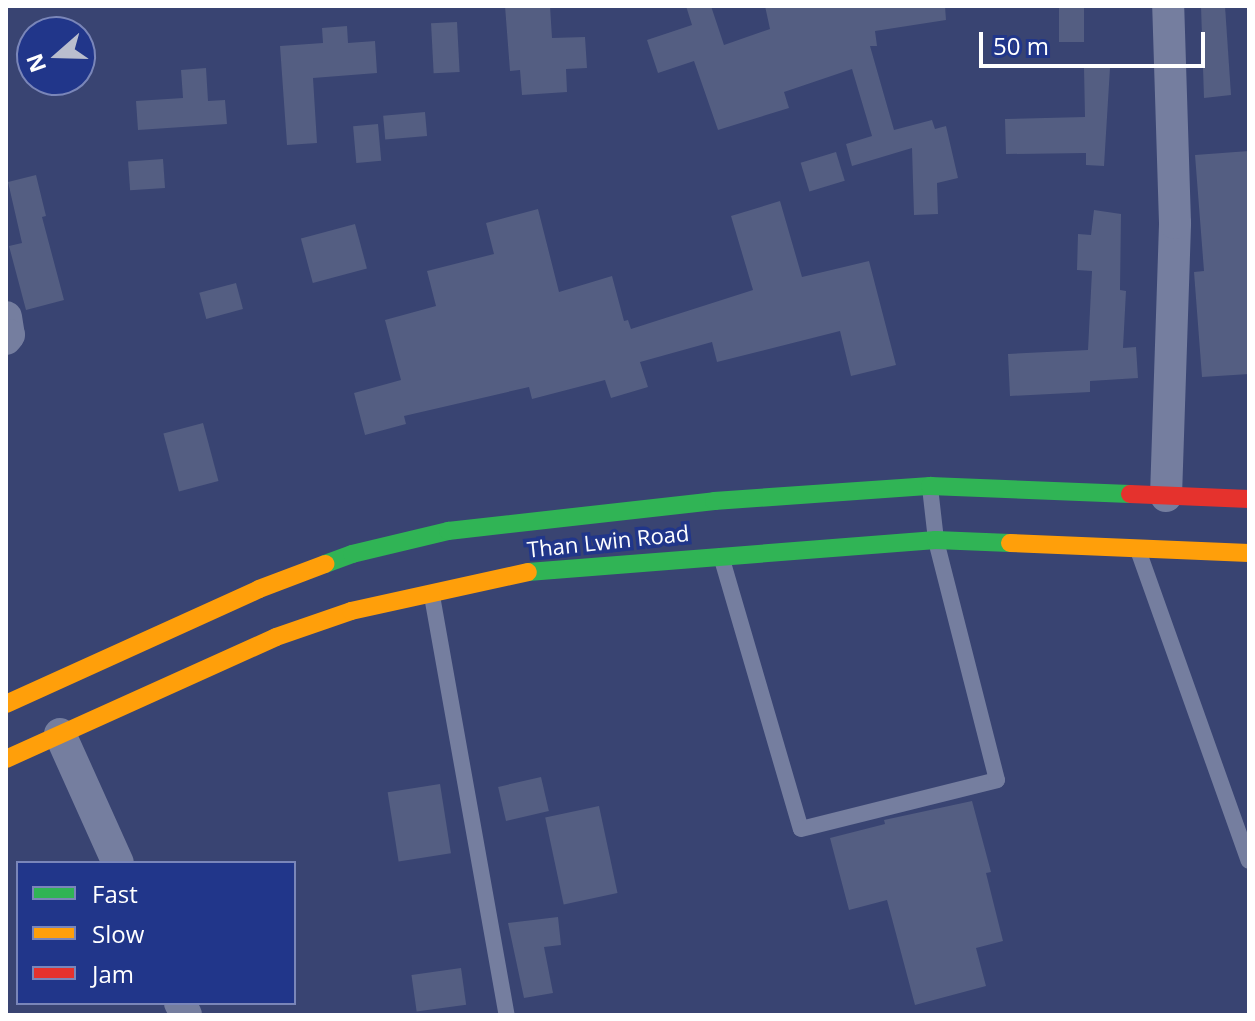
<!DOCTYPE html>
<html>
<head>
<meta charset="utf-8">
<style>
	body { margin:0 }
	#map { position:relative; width:1255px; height:1021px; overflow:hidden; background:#394472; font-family:"Open Sans",sans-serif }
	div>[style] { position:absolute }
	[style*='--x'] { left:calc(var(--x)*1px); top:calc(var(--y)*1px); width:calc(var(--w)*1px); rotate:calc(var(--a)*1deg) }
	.building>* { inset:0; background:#545e82; transform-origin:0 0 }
	.lane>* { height:16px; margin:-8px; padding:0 8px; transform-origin:8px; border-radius:8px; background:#757e9f }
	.street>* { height:32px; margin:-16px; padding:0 16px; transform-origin:16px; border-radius:16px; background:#757e9f }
	.fast>* { height:18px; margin:-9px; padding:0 9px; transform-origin:9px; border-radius:9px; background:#30b455 }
	.slow>* { height:18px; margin:-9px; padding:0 9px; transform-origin:9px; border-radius:9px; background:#ff9f0a }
	.jam>* { height:18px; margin:-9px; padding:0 9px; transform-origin:9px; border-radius:9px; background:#e5322d }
	span { translate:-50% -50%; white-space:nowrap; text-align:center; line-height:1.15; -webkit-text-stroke:7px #21368a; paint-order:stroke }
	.street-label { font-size:22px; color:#fff }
	.frame { position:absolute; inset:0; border:8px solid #fff; pointer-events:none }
	.legend { position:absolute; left:16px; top:861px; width:280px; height:144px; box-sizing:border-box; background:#21368a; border:2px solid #7a86b9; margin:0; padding:10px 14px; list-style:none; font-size:24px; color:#fff }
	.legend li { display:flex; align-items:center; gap:16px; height:40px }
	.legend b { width:40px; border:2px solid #7a86b9 }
	.north { position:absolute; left:16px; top:16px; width:80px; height:80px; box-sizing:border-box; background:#21368a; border:2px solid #7a86b9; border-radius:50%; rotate:250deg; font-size:22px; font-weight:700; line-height:32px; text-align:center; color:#fff }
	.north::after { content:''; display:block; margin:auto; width:28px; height:36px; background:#babece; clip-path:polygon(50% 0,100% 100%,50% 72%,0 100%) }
	.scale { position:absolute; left:979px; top:32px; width:226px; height:36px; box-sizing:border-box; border:4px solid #fff; border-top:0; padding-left:10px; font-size:24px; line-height:28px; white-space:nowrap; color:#fff; -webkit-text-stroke:6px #21368a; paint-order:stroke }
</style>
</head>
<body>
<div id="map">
	<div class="building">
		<i style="clip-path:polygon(505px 6px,550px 6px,552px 38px,585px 37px,587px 68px,566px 69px,567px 92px,522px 95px,520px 70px,510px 71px)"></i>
		<i style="clip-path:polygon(686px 6px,711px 6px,724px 45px,770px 29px,765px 6px,945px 6px,946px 20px,875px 31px,877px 46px,870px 46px,894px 130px,932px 120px,935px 129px,946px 126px,958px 178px,937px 183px,938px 214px,914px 215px,912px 148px,852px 166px,846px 144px,872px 136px,852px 69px,784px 92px,789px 108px,718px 130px,694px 61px,658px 73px,647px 40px,692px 25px)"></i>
		<i style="left:1059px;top:6px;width:25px;height:36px"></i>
		<i style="clip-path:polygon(1201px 6px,1225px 6px,1231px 95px,1204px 98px)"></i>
		<i style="left:457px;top:22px;width:50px;height:26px;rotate:87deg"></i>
		<i style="clip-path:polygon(347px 26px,348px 43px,375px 41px,377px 73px,313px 78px,317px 143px,287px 145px,280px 46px,323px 43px,322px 28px)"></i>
		<i style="clip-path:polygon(206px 68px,208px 101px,225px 100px,227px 124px,138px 130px,136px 101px,183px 98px,181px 70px)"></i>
		<i style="clip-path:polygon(1084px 68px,1110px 68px,1104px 166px,1086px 165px,1086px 153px,1006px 154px,1005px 119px,1085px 117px)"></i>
		<i style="left:425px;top:112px;width:24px;height:42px;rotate:85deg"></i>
		<i style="left:378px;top:124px;width:37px;height:25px;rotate:85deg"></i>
		<i style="clip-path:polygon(1249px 151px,1249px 374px,1202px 377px,1194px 272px,1204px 271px,1195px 155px)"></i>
		<i style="left:836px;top:152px;width:30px;height:37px;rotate:73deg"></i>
		<i style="left:163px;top:159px;width:29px;height:35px;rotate:86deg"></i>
		<i style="clip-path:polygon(36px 175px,46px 216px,42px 217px,64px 300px,26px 310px,9px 246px,22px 243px,8px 182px)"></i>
		<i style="clip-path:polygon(780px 201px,802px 277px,869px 261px,896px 365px,851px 376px,840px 331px,717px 362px,712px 342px,640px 362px,648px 387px,611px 398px,605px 380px,532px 399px,529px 387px,404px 416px,406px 424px,365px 435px,354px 393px,401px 380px,385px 320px,436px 306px,427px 271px,494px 254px,486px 223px,538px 209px,559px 292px,612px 276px,624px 321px,628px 320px,631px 329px,753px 290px,731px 216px)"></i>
		<i style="clip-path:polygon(1094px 210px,1121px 214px,1120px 290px,1126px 291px,1123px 348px,1136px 347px,1138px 378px,1090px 381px,1090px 392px,1010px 396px,1008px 354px,1088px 350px,1092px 271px,1077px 270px,1078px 234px,1091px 235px)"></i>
		<i style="left:355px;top:224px;width:46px;height:56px;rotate:75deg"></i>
		<i style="left:236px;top:283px;width:27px;height:38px;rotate:75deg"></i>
		<i style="left:203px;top:423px;width:60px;height:41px;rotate:75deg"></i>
		<i style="left:541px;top:777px;width:35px;height:44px;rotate:77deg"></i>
		<i style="left:440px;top:784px;width:70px;height:53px;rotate:81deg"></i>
		<i style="clip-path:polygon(972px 801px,991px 872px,986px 873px,1003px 941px,976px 948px,986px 986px,915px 1005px,887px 900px,849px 910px,830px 838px,885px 824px,884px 820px)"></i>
		<i style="left:599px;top:806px;width:89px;height:55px;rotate:78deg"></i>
		<i style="clip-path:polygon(558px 917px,561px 945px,544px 947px,553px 993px,524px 998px,508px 923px)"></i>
		<i style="left:461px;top:968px;width:37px;height:50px;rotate:82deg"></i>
	</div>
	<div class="lane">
		<i style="--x:1138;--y:550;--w:330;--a:70.4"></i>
		<i style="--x:721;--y:556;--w:284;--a:73.7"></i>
		<i style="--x:801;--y:829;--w:202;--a:-14"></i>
		<i style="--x:997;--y:780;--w:248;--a:-104.3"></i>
		<i style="--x:936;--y:540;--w:53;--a:-96.5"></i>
		<i style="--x:432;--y:596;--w:426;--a:79.9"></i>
	</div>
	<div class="street">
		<i style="--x:6;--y:317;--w:18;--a:81"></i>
		<i style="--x:9;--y:335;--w:5;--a:127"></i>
		<i style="--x:1166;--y:496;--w:273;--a:-88.1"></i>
		<i style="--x:1175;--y:223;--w:217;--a:-91.8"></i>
		<i style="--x:60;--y:734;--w:141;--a:65.8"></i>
		<i style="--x:180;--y:1003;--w:13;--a:63"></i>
	</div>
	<div class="fast">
		<i style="--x:325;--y:564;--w:29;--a:-20"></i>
		<i style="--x:352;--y:554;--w:99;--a:-13.5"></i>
		<i style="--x:448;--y:531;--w:268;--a:-6.4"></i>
		<i style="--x:714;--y:501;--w:217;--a:-4"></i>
		<i style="--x:930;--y:486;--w:200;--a:2.3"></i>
		<i style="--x:528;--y:572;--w:409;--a:-4.5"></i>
		<i style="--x:936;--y:540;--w:74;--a:2.3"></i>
	</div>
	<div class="slow">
		<i style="--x:1010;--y:543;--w:239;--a:2.4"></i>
		<i style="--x:6;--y:704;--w:278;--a:-24.4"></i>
		<i style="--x:259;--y:589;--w:71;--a:-20.7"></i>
		<i style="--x:6;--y:759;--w:296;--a:-24.3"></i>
		<i style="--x:276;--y:637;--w:79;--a:-19.1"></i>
		<i style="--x:351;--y:611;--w:181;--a:-12.4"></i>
	</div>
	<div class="jam">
		<i style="--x:1130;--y:494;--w:119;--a:2.4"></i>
	</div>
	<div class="street-label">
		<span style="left:608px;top:541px;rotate:-6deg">Than Lwin Road</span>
	</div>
	<div class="frame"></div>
	<ul class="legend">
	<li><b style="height:10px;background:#30b455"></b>Fast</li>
	<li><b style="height:10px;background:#ff9f0a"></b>Slow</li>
	<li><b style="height:10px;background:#e5322d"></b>Jam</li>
	</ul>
	<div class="north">N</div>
	<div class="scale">50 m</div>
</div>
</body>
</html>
